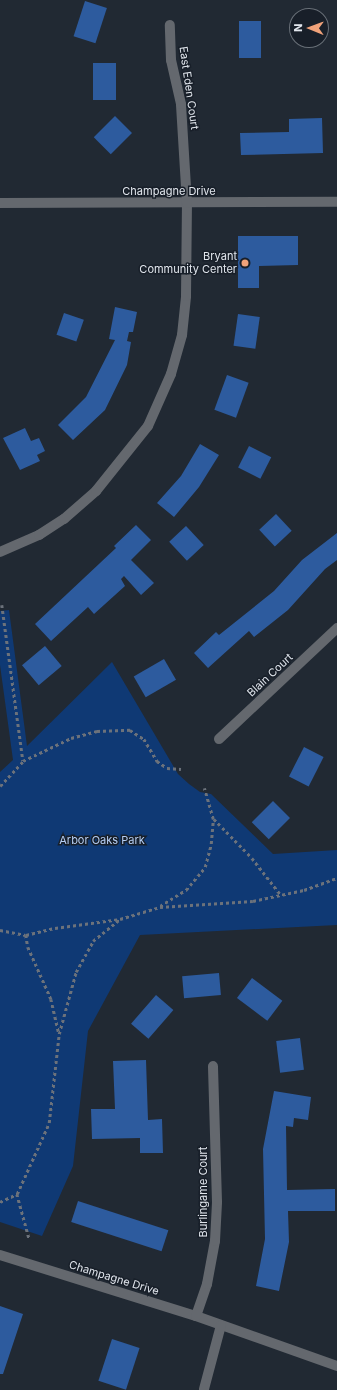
<!DOCTYPE html>
<html>
<head>
<meta charset="utf-8">
<style>
	body { margin:0 }
	#map { position:relative; width:337px; height:1390px; overflow:hidden; background:#212933; font-family:Inter,sans-serif }
	div>[style] { position:absolute }
	[style*='--x'] { left:calc(var(--x)*1px); top:calc(var(--y)*1px); width:calc(var(--w)*1px); rotate:calc(var(--a)*1deg) }
	.green>* { inset:0; background:#0f3974 }
	.building>* { inset:0; background:#2d5b9e; transform-origin:0 0 }
	.path>* { height:2.5px; margin-top:-1.25px; transform-origin:0; background:repeating-linear-gradient(90deg,#6c727b 0 3px,transparent 0 6px) }
	.street>* { height:10px; margin:-5px; padding:0 5px; transform-origin:5px; border-radius:5px; background:#64686e }
	.dots>* { width:11px; height:11px; translate:-50% -50%; box-sizing:border-box; border:2px solid #181f29; border-radius:50% }
	span { translate:-50% -50%; white-space:nowrap; text-align:center; line-height:1.15; -webkit-text-stroke:3px #181f29; paint-order:stroke }
	.street-label { font-size:11px; color:#e1e6ed }
	.poi-label { font-size:11px; color:#e1e6ed }
	.right { translate:-100% -50%; text-align:right }
	.park-label { font-size:11px; color:#b5cef4 }
	.north { position:absolute; left:289px; top:8px; width:40px; height:40px; box-sizing:border-box; background:#181f29; border:1px solid #686f77; border-radius:50%; rotate:271deg; font-size:11px; font-weight:700; line-height:16px; text-align:center; color:#e1e6ed }
	.north::after { content:''; display:block; margin:auto; width:14px; height:18px; background:#f0a27a; clip-path:polygon(50% 0,100% 100%,50% 72%,0 100%) }
</style>
</head>
<body>
<div id="map">
	<div class="green">
		<i style="clip-path:polygon(9px 610px,27px 746px,112px 662px,178px 774px,189px 784px,200px 792px,211px 794px,273px 854px,337px 850px,337px 925px,140px 935px,88px 1031px,73px 1166px,42px 1236px,0 1222px,0 772px,13px 760px,0 665px,0 611px)"></i>
	</div>
	<div class="building">
		<i style="left:85px;top:1px;width:23px;height:37px;rotate:18deg"></i>
		<i style="left:239px;top:21px;width:22px;height:37px"></i>
		<i style="left:93px;top:63px;width:23px;height:37px"></i>
		<i style="left:115px;top:116px;width:24px;height:30px;rotate:45deg"></i>
		<i style="clip-path:polygon(322px 118px,323px 153px,241px 155px,240px 133px,289px 132px,289px 119px)"></i>
		<i style="clip-path:polygon(238px 236px,298px 236px,298px 265px,259px 266px,259px 288px,238px 288px)"></i>
		<i style="clip-path:polygon(115px 307px,137px 312px,133px 332px,129px 332px,127px 341px,131px 342px,127px 365px,105px 410px,73px 440px,58px 425px,86px 397px,115px 340px,109px 339px)"></i>
		<i style="left:64px;top:313px;width:21px;height:23px;rotate:19deg"></i>
		<i style="left:238px;top:314px;width:22px;height:32px;rotate:8deg"></i>
		<i style="left:227px;top:375px;width:23px;height:37px;rotate:20deg"></i>
		<i style="clip-path:polygon(25px 428px,31px 441px,39px 438px,45px 451px,37px 455px,40px 461px,20px 470px,3px 438px)"></i>
		<i style="clip-path:polygon(200px 444px,219px 455px,199px 487px,174px 517px,157px 503px,181px 476px)"></i>
		<i style="left:249px;top:446px;width:25px;height:24px;rotate:27deg"></i>
		<i style="left:276px;top:514px;width:23px;height:23px;rotate:47deg"></i>
		<i style="clip-path:polygon(136px 525px,151px 540px,131px 560px,154px 583px,141px 595px,124px 576px,121px 579px,125px 586px,94px 614px,88px 607px,51px 641px,35px 624px,116px 548px,114px 546px)"></i>
		<i style="left:186px;top:526px;width:26px;height:23px;rotate:47deg"></i>
		<i style="clip-path:polygon(337px 533px,337px 560px,325px 569px,288px 610px,254px 637px,249px 631px,208px 668px,194px 653px,216px 632px,219px 635px,274px 591px,302px 560px)"></i>
		<i style="left:45px;top:646px;width:26px;height:30px;rotate:50deg"></i>
		<i style="left:164px;top:659px;width:24px;height:35px;rotate:60deg"></i>
		<i style="left:304px;top:747px;width:22px;height:33px;rotate:27deg"></i>
		<i style="left:273px;top:801px;width:24px;height:30px;rotate:45deg"></i>
		<i style="left:219px;top:973px;width:22px;height:37px;rotate:85deg"></i>
		<i style="left:252px;top:978px;width:38px;height:25px;rotate:37deg"></i>
		<i style="left:156px;top:995px;width:23px;height:38px;rotate:41deg"></i>
		<i style="left:300px;top:1038px;width:32px;height:24px;rotate:83deg"></i>
		<i style="clip-path:polygon(146px 1060px,148px 1120px,162px 1119px,163px 1153px,140px 1153px,140px 1138px,92px 1139px,91px 1109px,115px 1109px,113px 1061px)"></i>
		<i style="clip-path:polygon(274px 1091px,311px 1097px,308px 1120px,294px 1118px,293px 1127px,286px 1126px,287px 1190px,335px 1189px,335px 1211px,288px 1211px,289px 1242px,279px 1291px,256px 1286px,265px 1239px,263px 1149px)"></i>
		<i style="left:78px;top:1201px;width:95px;height:22px;rotate:18deg"></i>
		<i style="clip-path:polygon(0 1306px,23px 1314px,3px 1374px,0 1374px)"></i>
		<i style="left:112px;top:1339px;width:29px;height:44px;rotate:18deg"></i>
	</div>
	<div class="path">
		<i style="--x:2;--y:605;--w:157;--a:82.3"></i>
		<i style="--x:0;--y:786;--w:34;--a:-47"></i>
		<i style="--x:23;--y:761;--w:53;--a:-25.6"></i>
		<i style="--x:71;--y:738;--w:27;--a:-15"></i>
		<i style="--x:97;--y:731;--w:33;--a:-2"></i>
		<i style="--x:130;--y:730;--w:17;--a:33"></i>
		<i style="--x:144;--y:739;--w:26;--a:59"></i>
		<i style="--x:157;--y:761;--w:12;--a:35"></i>
		<i style="--x:167;--y:768;--w:14;--a:4"></i>
		<i style="--x:214;--y:819;--w:54;--a:45.7"></i>
		<i style="--x:252;--y:858;--w:47;--a:51.9"></i>
		<i style="--x:160;--y:906;--w:31;--a:-32"></i>
		<i style="--x:186;--y:890;--w:30;--a:-50"></i>
		<i style="--x:205;--y:867;--w:24;--a:-75"></i>
		<i style="--x:211;--y:844;--w:25;--a:-85"></i>
		<i style="--x:213;--y:819;--w:32;--a:-106"></i>
		<i style="--x:0;--y:930;--w:26;--a:11"></i>
		<i style="--x:26;--y:935;--w:30;--a:-14"></i>
		<i style="--x:55;--y:928;--w:66;--a:-7.9"></i>
		<i style="--x:26;--y:935;--w:12;--a:81"></i>
		<i style="--x:28;--y:947;--w:57;--a:66.1"></i>
		<i style="--x:51;--y:999;--w:35;--a:77"></i>
		<i style="--x:17;--y:1194;--w:46;--a:74.7"></i>
		<i style="--x:0;--y:1202;--w:19;--a:-25"></i>
		<i style="--x:17;--y:1194;--w:78;--a:-65.7"></i>
		<i style="--x:49;--y:1123;--w:90;--a:-83.6"></i>
		<i style="--x:59;--y:1034;--w:64;--a:-74.7"></i>
		<i style="--x:76;--y:972;--w:35;--a:-61"></i>
		<i style="--x:93;--y:941;--w:35;--a:-39"></i>
		<i style="--x:120;--y:919;--w:42;--a:-16.7"></i>
		<i style="--x:160;--y:907;--w:93;--a:-3.7"></i>
		<i style="--x:253;--y:901;--w:52;--a:-12.2"></i>
		<i style="--x:304;--y:890;--w:35;--a:-20"></i>
	</div>
	<div class="street">
		<i style="--x:0;--y:203;--w:337;--a:-0.2"></i>
		<i style="--x:0;--y:552;--w:43;--a:-23.6"></i>
		<i style="--x:39;--y:535;--w:30;--a:-33"></i>
		<i style="--x:64;--y:519;--w:43;--a:-41.2"></i>
		<i style="--x:96;--y:491;--w:83;--a:-51.3"></i>
		<i style="--x:148;--y:426;--w:57;--a:-66.1"></i>
		<i style="--x:171;--y:374;--w:41;--a:-74.2"></i>
		<i style="--x:182;--y:335;--w:39;--a:-84"></i>
		<i style="--x:186;--y:296;--w:93;--a:-89.4"></i>
		<i style="--x:187;--y:203;--w:99;--a:-93.5"></i>
		<i style="--x:181;--y:104;--w:45;--a:-102.8"></i>
		<i style="--x:171;--y:60;--w:35;--a:-92"></i>
		<i style="--x:219;--y:739;--w:162;--a:-43.2"></i>
		<i style="--x:0;--y:1255;--w:205;--a:17.3"></i>
		<i style="--x:196;--y:1316;--w:150;--a:19.5"></i>
		<i style="--x:196;--y:1316;--w:34;--a:-71"></i>
		<i style="--x:207;--y:1284;--w:44;--a:-79.5"></i>
		<i style="--x:215;--y:1241;--w:39;--a:-87"></i>
		<i style="--x:217;--y:1202;--w:136;--a:-91.7"></i>
		<i style="--x:204;--y:1389;--w:66;--a:-75.1"></i>
	</div>
	<div class="dots">
		<i style="left:245px;top:263px;background:#f0a27a"></i>
	</div>
	<div class="street-label">
		<span style="left:189px;top:88px;rotate:82deg">East Eden Court</span>
		<span style="left:169px;top:191px">Champagne Drive</span>
		<span style="left:270px;top:675px;rotate:-43deg">Blain Court</span>
		<span style="left:203px;top:1192px;rotate:-90deg">Burlingame Court</span>
		<span style="left:114px;top:1278px;rotate:17deg">Champagne Drive</span>
	</div>
	<div class="poi-label">
		<span class="right" style="left:237px;top:263px">Bryant<br>Community Center</span>
	</div>
	<div class="park-label">
		<span style="left:102px;top:840px">Arbor Oaks Park</span>
	</div>
	<div class="north">N</div>
</div>
</body>
</html>
